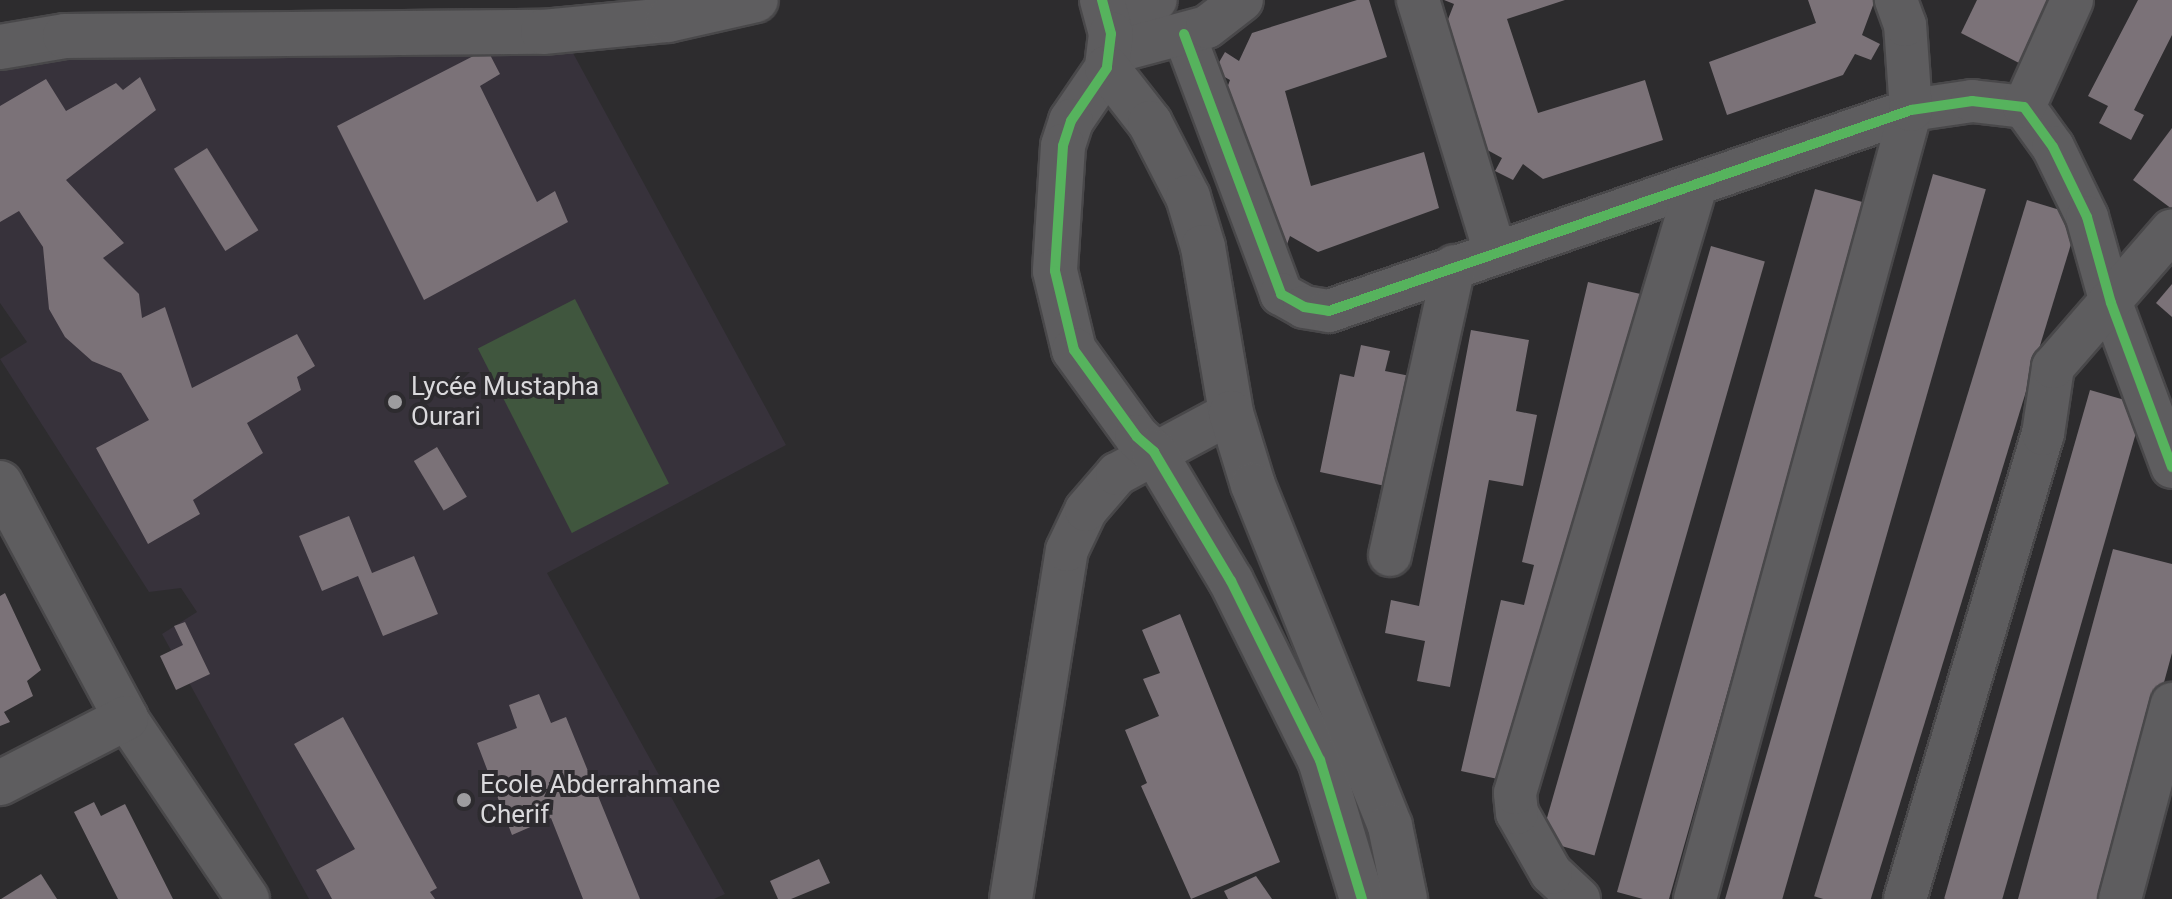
<!DOCTYPE html>
<html>
<head>
<meta charset="utf-8">
<style>
	body { margin:0 }
	#map { position:relative; width:2172px; height:899px; overflow:hidden; background:#2d2c2e; font-family:Roboto,sans-serif }
	div>[style] { position:absolute }
	[style*='--x'] { left:calc(var(--x)*1px); top:calc(var(--y)*1px); width:calc(var(--w)*1px); rotate:calc(var(--a)*1deg) }
	.built>* { inset:0; background:#37323b }
	.green>* { inset:0; background:#40563e; transform-origin:0 0 }
	.building>* { inset:0; background:#7b7278; transform-origin:0 0 }
	.roads { filter:drop-shadow(2px 0 #49484a) drop-shadow(-2px 0 #49484a) drop-shadow(0 2px #49484a) drop-shadow(0 -2px #49484a) }
	.minor>* { height:42px; margin:-21px; padding:0 21px; transform-origin:21px; border-radius:21px; background:#5e5d5f }
	.tertiary>* { height:44px; margin:-22px; padding:0 22px; transform-origin:22px; border-radius:22px; background:#5e5d5f }
	.cycleway>* { height:10px; margin:-5px; padding:0 5px; transform-origin:5px; border-radius:5px; background:#56b35d }
	.dots>* { width:22px; height:22px; translate:-50% -50%; box-sizing:border-box; border:4px solid #2d2b2f; border-radius:50% }
	span { translate:-50% -50%; white-space:nowrap; text-align:center; line-height:1.15; -webkit-text-stroke:8px #2d2b2f; paint-order:stroke }
	.poi-label { font-size:26px; color:#dad9dc }
	.left { translate:0 -50%; text-align:left }
</style>
</head>
<body>
<div id="map">
	<div class="built">
		<i style="clip-path:polygon(573px 53px,786px 445px,547px 573px,725px 894px,714px 899px,309px 899px,162px 634px,197px 612px,181px 588px,149px 592px,0 359px,27px 342px,0 303px,0 70px,34px 57px)"></i>
	</div>
	<div class="green">
		<i style="left:575px;top:299px;width:207px;height:109px;rotate:63deg"></i>
	</div>
	<div class="building">
		<i style="clip-path:polygon(1357px 0,1369px 0,1387px 57px,1285px 91px,1311px 186px,1424px 152px,1439px 208px,1318px 252px,1290px 236px,1285px 250px,1222px 102px,1230px 80px,1214px 71px,1225px 52px,1239px 61px,1252px 33px)"></i>
		<i style="clip-path:polygon(1444px 0,1565px 0,1507px 19px,1538px 113px,1645px 80px,1663px 140px,1543px 179px,1523px 164px,1513px 180px,1495px 171px,1502px 158px,1480px 146px,1445px 27px,1454px 4px)"></i>
		<i style="clip-path:polygon(1808px 0,1875px 0,1862px 35px,1880px 44px,1871px 60px,1855px 54px,1843px 75px,1727px 115px,1709px 62px,1816px 23px)"></i>
		<i style="clip-path:polygon(1977px 0,2053px 0,2019px 63px,1961px 33px)"></i>
		<i style="clip-path:polygon(2138px 0,2172px 0,2172px 35px,2134px 110px,2144px 115px,2131px 140px,2099px 123px,2108px 106px,2088px 96px)"></i>
		<i style="clip-path:polygon(487px 49px,500px 74px,480px 86px,537px 202px,555px 191px,568px 222px,424px 300px,337px 126px)"></i>
		<i style="clip-path:polygon(140px 77px,156px 110px,66px 180px,124px 243px,103px 258px,139px 294px,142px 318px,165px 307px,192px 388px,297px 334px,315px 366px,297px 377px,301px 390px,247px 423px,263px 453px,193px 500px,200px 514px,148px 544px,96px 448px,149px 420px,121px 373px,92px 361px,65px 337px,49px 309px,43px 247px,19px 211px,0 222px,0 106px,46px 79px,66px 111px,116px 83px,123px 90px)"></i>
		<i style="clip-path:polygon(2172px 128px,2172px 209px,2133px 180px)"></i>
		<i style="left:207px;top:148px;width:97px;height:39px;rotate:58deg"></i>
		<i style="left:1933px;top:174px;width:55px;height:755px;rotate:16deg"></i>
		<i style="clip-path:polygon(1815px 189px,1866px 203px,1669px 899px,1643px 899px,1617px 892px)"></i>
		<i style="left:2027px;top:200px;width:55px;height:728px;rotate:17deg"></i>
		<i style="left:1711px;top:246px;width:56px;height:618px;rotate:16deg"></i>
		<i style="clip-path:polygon(1588px 282px,1645px 295px,1610px 446px,1596px 442px,1516px 783px,1461px 771px,1501px 600px,1524px 605px,1534px 565px,1522px 562px)"></i>
		<i style="clip-path:polygon(2172px 284px,2172px 317px,2156px 303px)"></i>
		<i style="clip-path:polygon(1471px 330px,1529px 340px,1516px 411px,1537px 415px,1523px 486px,1489px 480px,1450px 687px,1417px 681px,1425px 641px,1385px 633px,1391px 600px,1419px 606px)"></i>
		<i style="clip-path:polygon(1361px 345px,1390px 351px,1385px 371px,1420px 378px,1390px 487px,1320px 472px,1340px 374px,1354px 377px)"></i>
		<i style="left:2090px;top:390px;width:56px;height:529px;rotate:16deg"></i>
		<i style="left:437px;top:447px;width:58px;height:27px;rotate:59deg"></i>
		<i style="clip-path:polygon(349px 516px,372px 573px,414px 556px,438px 614px,383px 636px,358px 576px,322px 591px,299px 536px)"></i>
		<i style="clip-path:polygon(2113px 549px,2172px 564px,2172px 653px,2105px 899px,2018px 899px)"></i>
		<i style="clip-path:polygon(5px 593px,41px 670px,27px 681px,33px 696px,4px 712px,10px 722px,0 726px,0 596px)"></i>
		<i style="clip-path:polygon(1180px 614px,1280px 862px,1191px 899px,1141px 786px,1147px 783px,1125px 730px,1159px 716px,1143px 679px,1160px 673px,1142px 630px)"></i>
		<i style="clip-path:polygon(185px 622px,210px 674px,176px 690px,160px 656px,183px 645px,174px 626px)"></i>
		<i style="clip-path:polygon(539px 694px,551px 723px,566px 717px,640px 899px,583px 899px,551px 818px,512px 835px,477px 743px,517px 728px,509px 705px)"></i>
		<i style="clip-path:polygon(343px 717px,437px 888px,430px 892px,435px 899px,332px 899px,316px 870px,355px 849px,294px 744px)"></i>
		<i style="clip-path:polygon(94px 802px,101px 816px,125px 804px,173px 899px,118px 899px,74px 812px)"></i>
		<i style="clip-path:polygon(819px 859px,830px 883px,791px 899px,778px 899px,770px 881px)"></i>
		<i style="clip-path:polygon(41px 874px,57px 899px,1px 899px)"></i>
		<i style="clip-path:polygon(1256px 876px,1272px 899px,1228px 899px,1224px 891px)"></i>
	</div>
	<div class="roads">
		<div class="minor">
			<i style="--x:1418;--y:0;--w:264;--a:73"></i>
			<i style="--x:1109;--y:15;--w:49;--a:-17.7"></i>
			<i style="--x:1184;--y:34;--w:278;--a:69.5"></i>
			<i style="--x:1281;--y:294;--w:26;--a:29"></i>
			<i style="--x:1304;--y:307;--w:25;--a:9"></i>
			<i style="--x:1329;--y:311;--w:616;--a:-19.05"></i>
			<i style="--x:1911;--y:110;--w:62;--a:-8.4"></i>
			<i style="--x:1972;--y:101;--w:52;--a:6.6"></i>
			<i style="--x:2024;--y:107;--w:49;--a:54.1"></i>
			<i style="--x:2053;--y:147;--w:78;--a:64.1"></i>
			<i style="--x:2087;--y:217;--w:89;--a:74.4"></i>
			<i style="--x:2111;--y:303;--w:175;--a:69.6"></i>
			<i style="--x:1110;--y:53;--w:100;--a:-15"></i>
			<i style="--x:1207;--y:27;--w:44;--a:-37.6"></i>
			<i style="--x:2024;--y:107;--w:117;--a:-65.8"></i>
			<i style="--x:1390;--y:555;--w:296;--a:-77.5"></i>
			<i style="--x:126;--y:718;--w:218;--a:56"></i>
			<i style="--x:1011;--y:899;--w:353;--a:-80.9"></i>
			<i style="--x:1067;--y:550;--w:44;--a:-64.6"></i>
			<i style="--x:1086;--y:510;--w:48;--a:-49.3"></i>
			<i style="--x:1117;--y:474;--w:129;--a:-28.2"></i>
			<i style="--x:1579;--y:899;--w:38;--a:-137"></i>
			<i style="--x:1551;--y:873;--w:69;--a:-119.5"></i>
			<i style="--x:1517;--y:813;--w:20;--a:-96"></i>
			<i style="--x:1515;--y:793;--w:633;--a:-73.4"></i>
			<i style="--x:1695;--y:899;--w:818;--a:-74.69"></i>
			<i style="--x:1911;--y:110;--w:85;--a:-94"></i>
			<i style="--x:1905;--y:25;--w:27;--a:-110"></i>
			<i style="--x:1905;--y:899;--w:485;--a:-73.5"></i>
			<i style="--x:2043;--y:434;--w:68;--a:-81.5"></i>
			<i style="--x:2053;--y:367;--w:181;--a:-49"></i>
			<i style="--x:2120;--y:899;--w:202;--a:-75.1"></i>
		</div>
		<div class="tertiary">
			<i style="--x:1102;--y:0;--w:35;--a:75"></i>
			<i style="--x:1111;--y:34;--w:34;--a:97"></i>
			<i style="--x:1107;--y:68;--w:64;--a:124.2"></i>
			<i style="--x:1071;--y:121;--w:26;--a:108"></i>
			<i style="--x:1063;--y:146;--w:125;--a:93.7"></i>
			<i style="--x:1055;--y:271;--w:81;--a:76.5"></i>
			<i style="--x:1074;--y:350;--w:107;--a:54.1"></i>
			<i style="--x:1137;--y:437;--w:23;--a:41"></i>
			<i style="--x:1154;--y:452;--w:150;--a:59.2"></i>
			<i style="--x:1231;--y:581;--w:200;--a:63.6"></i>
			<i style="--x:1320;--y:760;--w:145;--a:73.2"></i>
			<i style="--x:0;--y:47;--w:66;--a:-9.6"></i>
			<i style="--x:65;--y:36;--w:478;--a:-0.5"></i>
			<i style="--x:543;--y:32;--w:126;--a:-5.5"></i>
			<i style="--x:668;--y:20;--w:90;--a:-12.8"></i>
			<i style="--x:1107;--y:68;--w:70;--a:52"></i>
			<i style="--x:1150;--y:123;--w:83;--a:62.8"></i>
			<i style="--x:1188;--y:197;--w:52;--a:73.3"></i>
			<i style="--x:1203;--y:247;--w:168;--a:80.4"></i>
			<i style="--x:1231;--y:413;--w:75;--a:73"></i>
			<i style="--x:1253;--y:485;--w:367;--a:68.1"></i>
			<i style="--x:1390;--y:826;--w:75;--a:78.4"></i>
			<i style="--x:0;--y:483;--w:267;--a:61.8"></i>
			<i style="--x:126;--y:718;--w:142;--a:152.7"></i>
		</div>
	</div>
	<div class="cycleway">
		<i style="--x:1102;--y:0;--w:35;--a:75"></i>
		<i style="--x:1111;--y:34;--w:34;--a:97"></i>
		<i style="--x:1107;--y:68;--w:64;--a:124.2"></i>
		<i style="--x:1071;--y:121;--w:26;--a:108"></i>
		<i style="--x:1063;--y:146;--w:125;--a:93.7"></i>
		<i style="--x:1055;--y:271;--w:81;--a:76.5"></i>
		<i style="--x:1074;--y:350;--w:107;--a:54.1"></i>
		<i style="--x:1137;--y:437;--w:23;--a:41"></i>
		<i style="--x:1154;--y:452;--w:150;--a:59.2"></i>
		<i style="--x:1231;--y:581;--w:200;--a:63.6"></i>
		<i style="--x:1320;--y:760;--w:145;--a:73.2"></i>
		<i style="--x:1184;--y:34;--w:278;--a:69.5"></i>
		<i style="--x:1281;--y:294;--w:26;--a:29"></i>
		<i style="--x:1304;--y:307;--w:25;--a:9"></i>
		<i style="--x:1329;--y:311;--w:616;--a:-19.05"></i>
		<i style="--x:1911;--y:110;--w:62;--a:-8.4"></i>
		<i style="--x:1972;--y:101;--w:52;--a:6.6"></i>
		<i style="--x:2024;--y:107;--w:49;--a:54.1"></i>
		<i style="--x:2053;--y:147;--w:78;--a:64.1"></i>
		<i style="--x:2087;--y:217;--w:89;--a:74.4"></i>
		<i style="--x:2111;--y:303;--w:175;--a:69.6"></i>
	</div>
	<div class="dots">
		<i style="left:395px;top:402px;background:#9d9c9f"></i>
		<i style="left:464px;top:800px;background:#9d9c9f"></i>
	</div>
	<div class="poi-label">
		<span class="left" style="left:411px;top:402px">Lycée Mustapha<br>Ourari</span>
		<span class="left" style="left:480px;top:800px">Ecole Abderrahmane<br>Cherif</span>
	</div>
</div>
</body>
</html>
